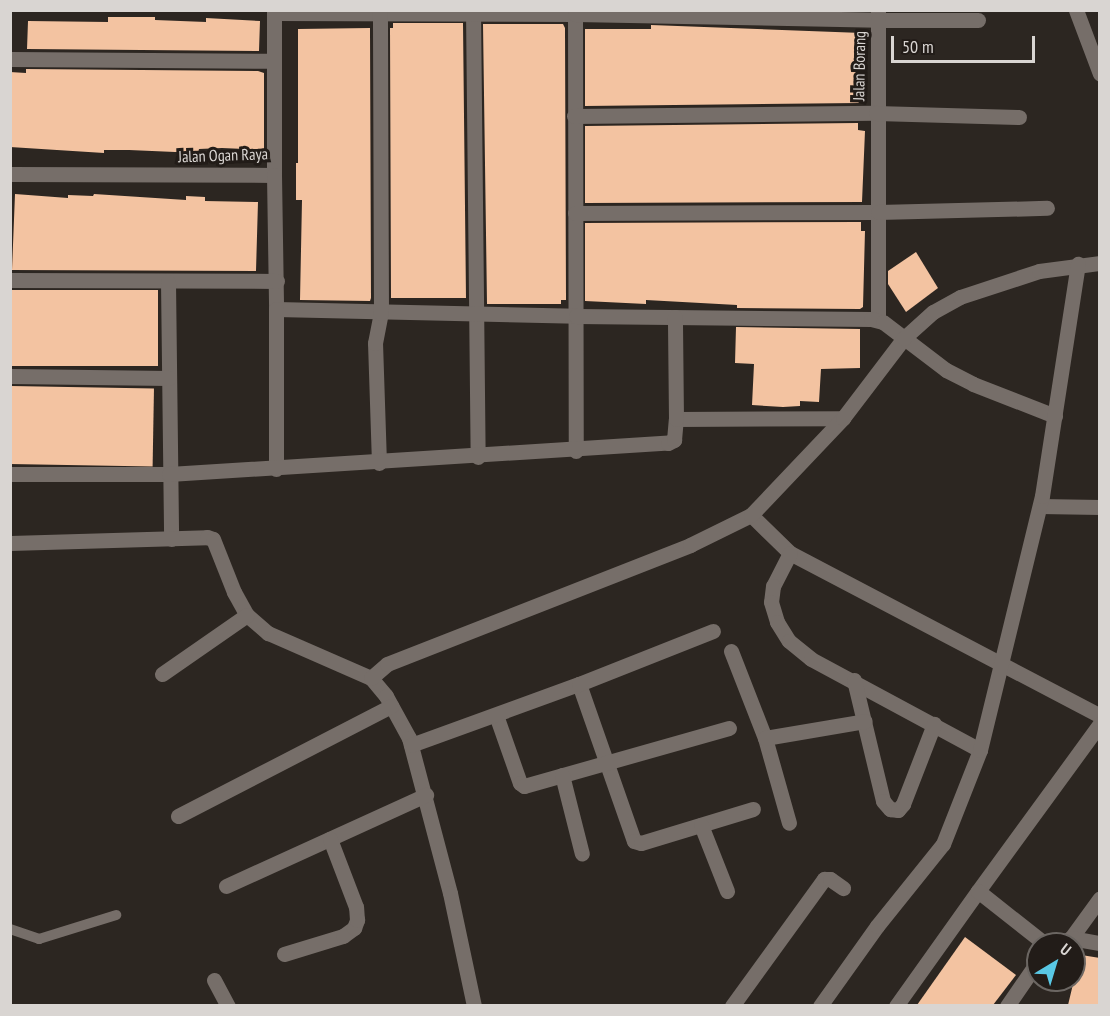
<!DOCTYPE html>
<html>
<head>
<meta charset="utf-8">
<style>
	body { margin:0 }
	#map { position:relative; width:1110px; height:1016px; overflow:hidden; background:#2c2621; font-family:"PT Sans Narrow",sans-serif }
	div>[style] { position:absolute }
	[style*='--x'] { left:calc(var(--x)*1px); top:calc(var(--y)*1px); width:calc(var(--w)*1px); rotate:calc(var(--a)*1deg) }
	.building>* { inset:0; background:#f3c3a1; transform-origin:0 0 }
	.service>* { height:10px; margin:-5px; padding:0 5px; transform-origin:5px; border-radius:5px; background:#766e69 }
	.minor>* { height:15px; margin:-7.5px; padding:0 7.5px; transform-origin:7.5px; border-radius:7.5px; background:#766e69 }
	span { translate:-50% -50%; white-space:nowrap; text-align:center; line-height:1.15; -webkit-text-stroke:6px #221c18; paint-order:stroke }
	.street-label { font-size:16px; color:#d9d5d2 }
	.frame { position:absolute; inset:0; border:12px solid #d9d5d2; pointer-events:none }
	.north { position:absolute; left:1026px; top:932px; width:60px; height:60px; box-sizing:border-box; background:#221c18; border:2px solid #6b6662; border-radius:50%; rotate:38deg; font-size:16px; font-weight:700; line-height:24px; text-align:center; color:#d9d5d2 }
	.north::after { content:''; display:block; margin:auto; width:21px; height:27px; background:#59c8e5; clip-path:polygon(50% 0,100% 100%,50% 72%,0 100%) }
	.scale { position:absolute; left:891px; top:36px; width:144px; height:27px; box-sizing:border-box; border:3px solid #d9d5d2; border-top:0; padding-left:8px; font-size:18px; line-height:21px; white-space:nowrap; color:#d9d5d2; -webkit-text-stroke:4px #221c18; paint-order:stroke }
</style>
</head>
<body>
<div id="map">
	<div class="building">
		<i style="clip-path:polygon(108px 17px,155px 17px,155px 20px,206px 22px,206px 18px,260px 21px,259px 51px,27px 49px,28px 21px,108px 22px)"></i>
		<i style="clip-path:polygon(393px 23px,463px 23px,466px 298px,391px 298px,390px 28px,393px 28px)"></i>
		<i style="clip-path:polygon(483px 24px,563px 24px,565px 28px,566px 300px,561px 300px,561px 304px,487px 304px)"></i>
		<i style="clip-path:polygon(651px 25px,862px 33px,859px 103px,585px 106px,585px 29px,651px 29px)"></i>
		<i style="clip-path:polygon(370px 28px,371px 298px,370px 301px,300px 300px,302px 200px,296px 200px,296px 163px,298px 163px,298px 29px)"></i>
		<i style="clip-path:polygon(26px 69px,258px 71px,264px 73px,264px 150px,222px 148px,199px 149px,198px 153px,129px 150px,104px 150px,104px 153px,10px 147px,10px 72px,26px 73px)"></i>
		<i style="clip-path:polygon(858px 123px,858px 130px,865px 131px,862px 202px,585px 203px,585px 126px)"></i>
		<i style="clip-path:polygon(15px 194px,68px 198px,68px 195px,93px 196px,94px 194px,186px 200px,186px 196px,205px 197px,205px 201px,258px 202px,256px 271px,12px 270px)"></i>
		<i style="clip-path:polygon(861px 222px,861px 231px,865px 231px,863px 307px,860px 309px,737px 308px,737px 305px,646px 300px,646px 304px,585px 301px,585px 223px)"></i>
		<i style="clip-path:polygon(916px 252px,938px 288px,906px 312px,888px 284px,888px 271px)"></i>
		<i style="left:11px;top:290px;width:147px;height:76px"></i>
		<i style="clip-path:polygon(736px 327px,860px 329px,860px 368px,821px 369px,819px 402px,800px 401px,800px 406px,783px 407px,752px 405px,754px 364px,735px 363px)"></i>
		<i style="left:11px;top:386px;width:143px;height:78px;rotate:1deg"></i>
		<i style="clip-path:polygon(965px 937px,1016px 975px,993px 1005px,917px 1005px)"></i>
		<i style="clip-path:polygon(1075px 954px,1100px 958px,1100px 1005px,1068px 1005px,1074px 980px)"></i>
	</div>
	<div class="service">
		<i style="--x:10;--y:929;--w:31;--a:19"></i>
		<i style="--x:39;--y:939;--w:81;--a:-17.3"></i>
	</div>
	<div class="minor">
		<i style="--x:473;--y:10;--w:447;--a:89.4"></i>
		<i style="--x:575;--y:10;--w:441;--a:89.9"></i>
		<i style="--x:878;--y:10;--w:10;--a:90"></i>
		<i style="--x:878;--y:20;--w:100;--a:0"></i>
		<i style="--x:1076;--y:10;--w:68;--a:69.4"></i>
		<i style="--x:274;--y:13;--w:301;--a:0.2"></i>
		<i style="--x:575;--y:14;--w:303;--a:1.1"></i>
		<i style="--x:878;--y:20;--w:300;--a:90"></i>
		<i style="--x:10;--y:59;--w:264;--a:0.4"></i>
		<i style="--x:574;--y:116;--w:302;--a:-0.6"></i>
		<i style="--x:876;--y:113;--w:143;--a:1.6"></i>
		<i style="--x:10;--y:174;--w:264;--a:0.2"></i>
		<i style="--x:274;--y:175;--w:165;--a:-90"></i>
		<i style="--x:274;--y:175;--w:134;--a:89.1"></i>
		<i style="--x:276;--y:309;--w:300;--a:1.3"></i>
		<i style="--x:576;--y:316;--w:295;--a:0.6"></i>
		<i style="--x:871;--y:319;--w:12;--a:14"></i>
		<i style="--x:883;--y:322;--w:79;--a:37.3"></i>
		<i style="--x:946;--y:370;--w:30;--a:27"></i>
		<i style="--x:973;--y:384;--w:88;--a:21.3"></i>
		<i style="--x:575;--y:213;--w:303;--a:-0.2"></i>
		<i style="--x:878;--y:212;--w:169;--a:-1.4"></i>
		<i style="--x:10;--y:280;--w:267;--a:0.2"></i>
		<i style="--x:168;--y:282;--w:257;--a:89.3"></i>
		<i style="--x:10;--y:376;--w:159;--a:0.7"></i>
		<i style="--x:676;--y:419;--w:167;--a:-0.3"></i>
		<i style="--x:379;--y:463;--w:120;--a:-91.9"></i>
		<i style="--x:375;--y:343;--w:31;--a:-79"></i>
		<i style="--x:381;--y:313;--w:303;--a:-90.2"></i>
		<i style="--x:276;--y:469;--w:160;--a:-90"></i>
		<i style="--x:10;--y:474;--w:159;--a:0"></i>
		<i style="--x:169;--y:474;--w:500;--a:-3.6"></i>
		<i style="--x:668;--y:443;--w:7;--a:-27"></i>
		<i style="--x:674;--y:440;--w:21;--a:-85"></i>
		<i style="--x:676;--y:419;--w:102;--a:-90.6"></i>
		<i style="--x:1040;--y:506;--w:60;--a:1"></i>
		<i style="--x:751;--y:515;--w:54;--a:44.3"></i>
		<i style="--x:790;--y:553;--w:350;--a:27.7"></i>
		<i style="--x:10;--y:543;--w:197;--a:-1.7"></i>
		<i style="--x:207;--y:537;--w:6;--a:18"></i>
		<i style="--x:213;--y:539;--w:57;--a:68.4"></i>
		<i style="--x:234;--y:592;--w:26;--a:61"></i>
		<i style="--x:247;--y:615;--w:28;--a:41"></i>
		<i style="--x:268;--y:633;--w:112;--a:23.6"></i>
		<i style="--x:371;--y:678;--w:23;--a:50"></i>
		<i style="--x:386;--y:696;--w:48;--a:61.3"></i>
		<i style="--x:409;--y:738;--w:160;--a:75.2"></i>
		<i style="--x:450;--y:893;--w:116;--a:78"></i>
		<i style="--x:790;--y:553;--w:37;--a:117"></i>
		<i style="--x:773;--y:586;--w:16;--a:97"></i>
		<i style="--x:771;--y:602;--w:21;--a:73"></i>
		<i style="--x:777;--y:622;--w:22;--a:58"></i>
		<i style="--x:789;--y:641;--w:28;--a:39"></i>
		<i style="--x:811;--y:659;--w:192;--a:28.3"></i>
		<i style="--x:731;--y:651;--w:93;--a:68.7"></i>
		<i style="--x:765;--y:738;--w:88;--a:74.2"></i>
		<i style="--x:162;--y:674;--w:103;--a:-34.8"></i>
		<i style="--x:371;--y:678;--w:21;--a:-41"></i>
		<i style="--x:387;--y:664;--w:326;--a:-21.4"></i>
		<i style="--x:690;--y:545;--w:68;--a:-26.2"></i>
		<i style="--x:751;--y:515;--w:134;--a:-46.5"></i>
		<i style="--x:843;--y:418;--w:101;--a:-52.7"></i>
		<i style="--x:904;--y:338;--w:39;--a:-42"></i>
		<i style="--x:933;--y:312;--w:31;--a:-29"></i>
		<i style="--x:960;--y:297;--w:83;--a:-18.2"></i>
		<i style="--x:1039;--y:271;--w:62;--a:-7.5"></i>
		<i style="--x:854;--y:680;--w:124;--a:76.5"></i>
		<i style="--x:883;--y:801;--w:11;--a:49"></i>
		<i style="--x:890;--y:809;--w:8;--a:7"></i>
		<i style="--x:898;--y:810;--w:8;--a:-50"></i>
		<i style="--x:903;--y:804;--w:86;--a:-68.8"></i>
		<i style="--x:579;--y:684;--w:166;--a:70.7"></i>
		<i style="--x:634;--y:841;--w:7;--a:16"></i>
		<i style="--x:641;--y:843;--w:117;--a:-16.9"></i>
		<i style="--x:496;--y:715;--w:72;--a:70.6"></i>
		<i style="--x:520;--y:783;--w:5;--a:37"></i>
		<i style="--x:524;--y:786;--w:213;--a:-15.8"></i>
		<i style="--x:765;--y:738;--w:101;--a:-9.6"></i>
		<i style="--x:411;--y:745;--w:179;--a:-20"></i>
		<i style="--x:579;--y:684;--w:144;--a:-21.6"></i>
		<i style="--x:562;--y:775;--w:81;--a:75.8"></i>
		<i style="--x:178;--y:816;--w:240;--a:-27.3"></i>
		<i style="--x:701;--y:825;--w:71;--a:68.5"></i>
		<i style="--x:226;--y:886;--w:220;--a:-24.5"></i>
		<i style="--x:978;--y:891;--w:207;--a:-53.9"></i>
		<i style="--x:1071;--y:938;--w:49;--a:-54.1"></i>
		<i style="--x:1059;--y:944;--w:13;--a:-27"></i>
		<i style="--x:1071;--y:938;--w:29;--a:10"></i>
		<i style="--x:284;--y:954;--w:62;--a:-17"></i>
		<i style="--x:343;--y:936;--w:14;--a:-36"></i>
		<i style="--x:354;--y:928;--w:9;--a:-69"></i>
		<i style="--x:357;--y:920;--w:13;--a:-94"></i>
		<i style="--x:356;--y:907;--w:73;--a:-110.9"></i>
		<i style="--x:214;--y:980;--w:30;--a:62"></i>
		<i style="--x:732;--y:1006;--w:157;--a:-54.1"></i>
		<i style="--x:824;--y:879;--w:6;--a:0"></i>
		<i style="--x:830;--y:879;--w:16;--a:35"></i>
		<i style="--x:820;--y:1006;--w:98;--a:-54.5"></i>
		<i style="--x:877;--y:926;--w:105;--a:-51.2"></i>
		<i style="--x:943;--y:844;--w:101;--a:-68.5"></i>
		<i style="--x:980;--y:750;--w:261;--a:-76.3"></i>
		<i style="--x:1042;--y:496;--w:235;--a:-81.2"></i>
		<i style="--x:896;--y:1006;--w:141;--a:-54.5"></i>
		<i style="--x:978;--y:891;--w:85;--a:38.3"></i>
		<i style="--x:1007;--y:1006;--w:55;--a:-55.4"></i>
	</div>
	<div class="street-label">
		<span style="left:859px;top:66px;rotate:-89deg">Jalan Borang</span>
		<span style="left:223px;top:155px;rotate:-2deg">Jalan Ogan Raya</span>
	</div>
	<div class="frame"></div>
	<div class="north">U</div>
	<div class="scale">50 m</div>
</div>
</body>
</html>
